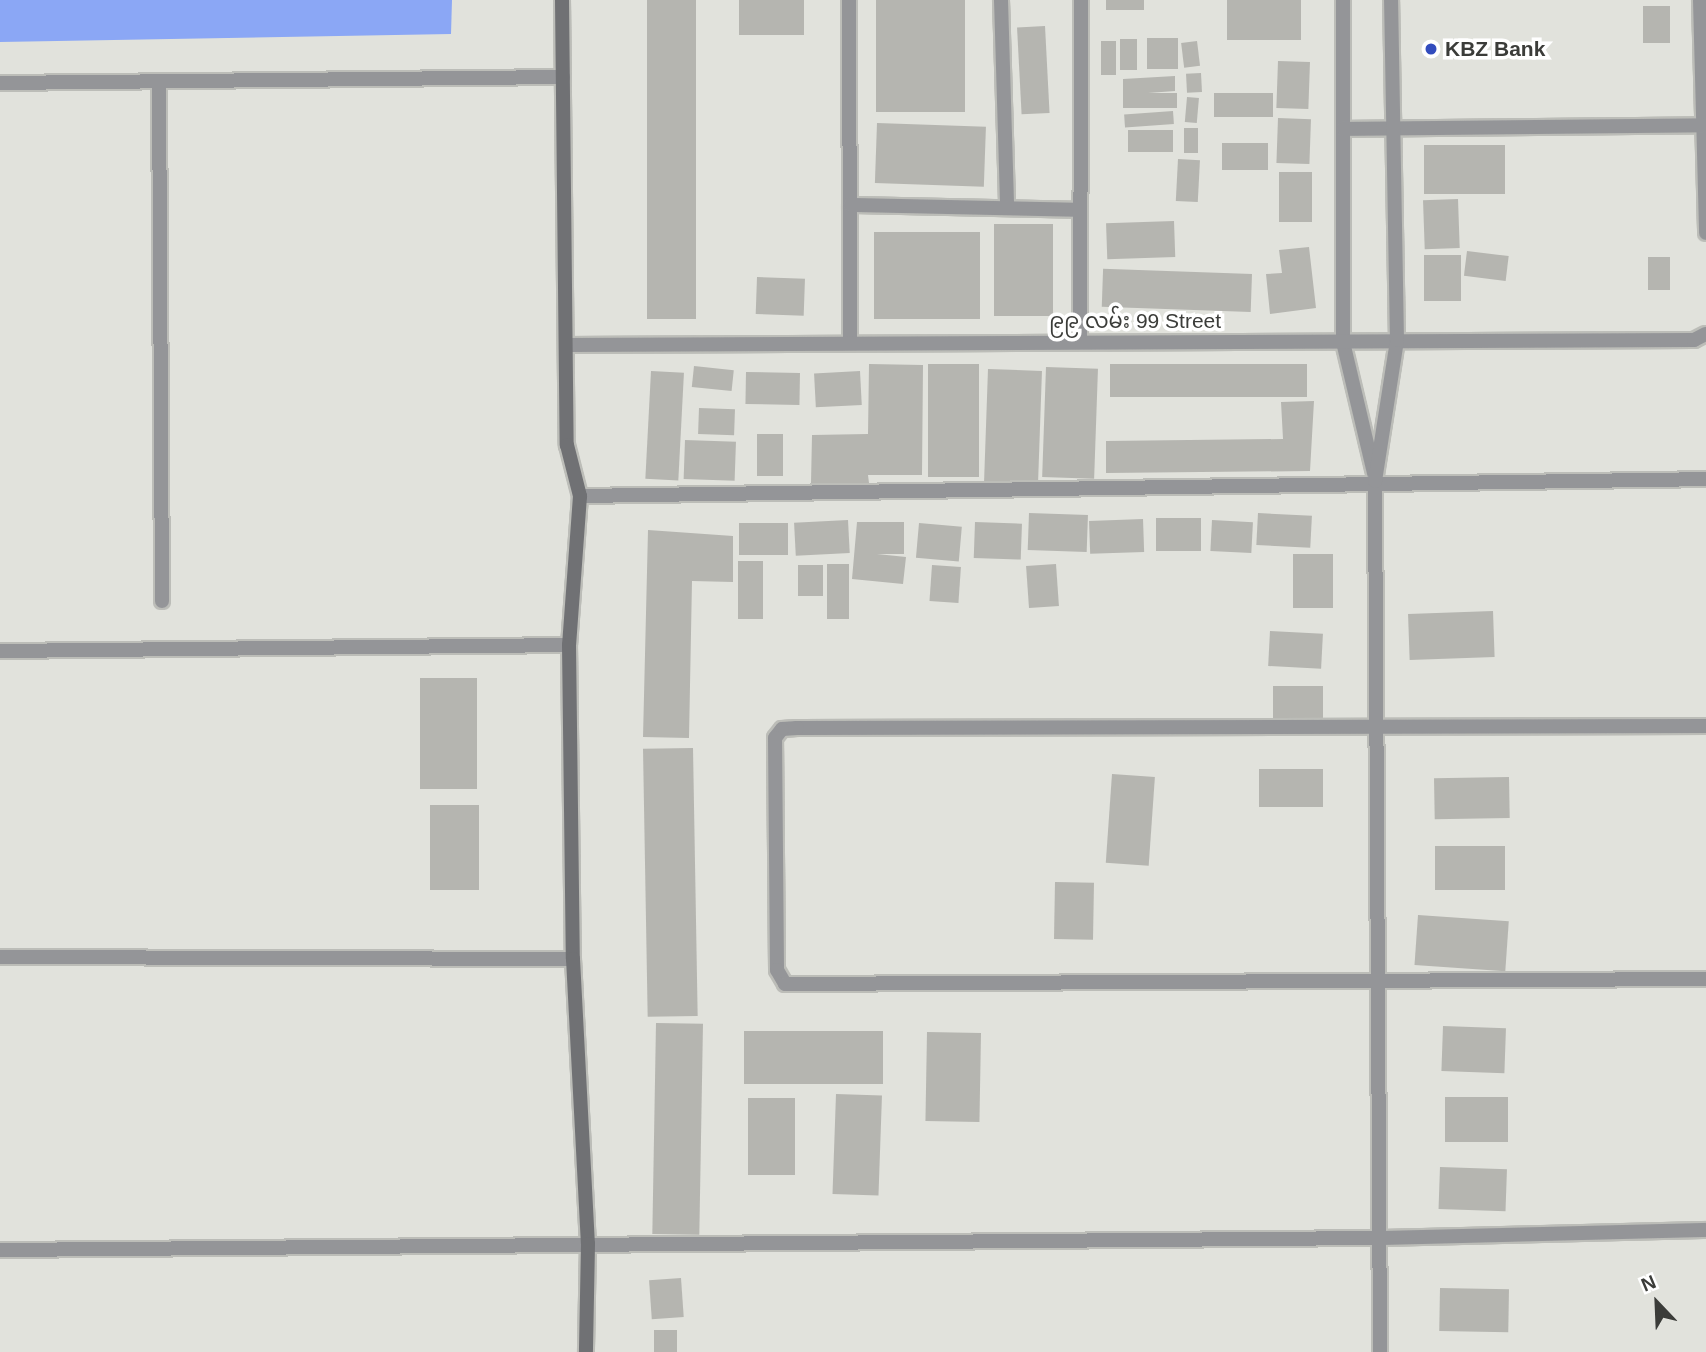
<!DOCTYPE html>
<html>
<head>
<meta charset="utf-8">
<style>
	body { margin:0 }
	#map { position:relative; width:1706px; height:1352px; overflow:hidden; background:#e1e2dc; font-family:Arial,"Noto Sans Myanmar",sans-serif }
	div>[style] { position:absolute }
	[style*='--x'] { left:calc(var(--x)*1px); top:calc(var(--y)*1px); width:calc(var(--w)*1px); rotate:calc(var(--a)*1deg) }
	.water>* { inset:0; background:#8ba7f5 }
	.building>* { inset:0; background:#b5b5b0; transform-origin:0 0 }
	.roads { filter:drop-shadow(2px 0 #bcbdb8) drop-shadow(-2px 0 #bcbdb8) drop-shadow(0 2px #bcbdb8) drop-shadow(0 -2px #bcbdb8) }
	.street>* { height:14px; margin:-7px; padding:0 7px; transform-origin:7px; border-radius:7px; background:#949598 }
	.secondary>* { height:14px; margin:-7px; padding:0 7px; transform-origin:7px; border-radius:7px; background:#707174 }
	.dots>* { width:19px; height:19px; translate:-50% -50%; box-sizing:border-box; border:4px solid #fff; border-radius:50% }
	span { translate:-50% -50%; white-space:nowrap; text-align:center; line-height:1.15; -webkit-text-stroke:7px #fff; paint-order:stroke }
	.poi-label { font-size:21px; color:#3b3c39; font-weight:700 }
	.left { translate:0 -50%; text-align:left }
	.street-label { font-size:21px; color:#3b3c39 }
	.north { position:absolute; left:1622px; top:1268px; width:70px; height:70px; -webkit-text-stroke:5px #fff; paint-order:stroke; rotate:337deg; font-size:19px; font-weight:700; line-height:28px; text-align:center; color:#3b3c39 }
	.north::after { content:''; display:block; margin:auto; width:24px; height:32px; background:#3b3c39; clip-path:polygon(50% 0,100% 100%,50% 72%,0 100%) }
</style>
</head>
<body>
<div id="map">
	<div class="water">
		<i style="clip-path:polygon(0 0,452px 0,451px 34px,0 42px)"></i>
	</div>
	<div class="building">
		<i style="left:647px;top:0;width:49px;height:319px"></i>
		<i style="left:739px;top:0;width:65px;height:35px"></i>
		<i style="left:876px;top:0;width:89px;height:112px"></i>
		<i style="left:1106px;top:0;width:38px;height:10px"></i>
		<i style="left:1227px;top:0;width:74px;height:40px"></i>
		<i style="left:1643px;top:6px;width:27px;height:37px"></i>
		<i style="left:1045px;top:26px;width:87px;height:28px;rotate:87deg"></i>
		<i style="left:1147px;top:38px;width:31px;height:31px"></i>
		<i style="left:1120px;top:39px;width:17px;height:31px"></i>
		<i style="left:1101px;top:41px;width:15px;height:34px"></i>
		<i style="left:1197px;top:41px;width:25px;height:16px;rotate:83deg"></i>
		<i style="left:1278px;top:61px;width:32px;height:47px;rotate:2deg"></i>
		<i style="left:1201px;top:73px;width:19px;height:15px;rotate:87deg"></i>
		<i style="clip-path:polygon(1175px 76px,1175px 91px,1148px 93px,1177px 93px,1177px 108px,1123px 108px,1123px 79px)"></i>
		<i style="left:1214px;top:93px;width:59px;height:24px"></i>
		<i style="left:1187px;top:97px;width:12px;height:25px;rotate:5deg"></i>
		<i style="left:1173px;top:111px;width:13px;height:49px;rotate:86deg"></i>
		<i style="left:1278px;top:118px;width:33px;height:45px;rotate:2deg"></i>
		<i style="left:877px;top:123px;width:109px;height:60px;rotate:2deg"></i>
		<i style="left:1184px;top:128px;width:14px;height:25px"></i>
		<i style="left:1128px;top:130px;width:45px;height:22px"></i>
		<i style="left:1268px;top:143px;width:27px;height:46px;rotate:90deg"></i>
		<i style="left:1424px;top:145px;width:81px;height:49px"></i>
		<i style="left:1178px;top:159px;width:22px;height:42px;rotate:3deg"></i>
		<i style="left:1279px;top:172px;width:33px;height:50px"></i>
		<i style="left:1458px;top:199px;width:49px;height:35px;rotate:88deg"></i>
		<i style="left:1174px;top:221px;width:36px;height:68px;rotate:88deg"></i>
		<i style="left:994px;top:224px;width:59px;height:92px"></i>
		<i style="left:874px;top:232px;width:106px;height:87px"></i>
		<i style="clip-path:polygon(1309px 247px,1316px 308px,1270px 314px,1266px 274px,1282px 273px,1279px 250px)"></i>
		<i style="left:1467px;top:251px;width:42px;height:25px;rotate:7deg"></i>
		<i style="left:1424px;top:255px;width:37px;height:46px"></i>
		<i style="left:1648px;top:257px;width:22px;height:33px"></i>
		<i style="left:1252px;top:274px;width:38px;height:149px;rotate:92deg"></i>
		<i style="left:757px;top:277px;width:48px;height:37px;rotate:2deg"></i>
		<i style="clip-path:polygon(869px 364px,923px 365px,922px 475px,868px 475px,869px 483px,811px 483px,812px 435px,868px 434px)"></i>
		<i style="left:928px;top:364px;width:51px;height:113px"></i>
		<i style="left:1110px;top:364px;width:197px;height:33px"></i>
		<i style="left:694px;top:366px;width:40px;height:21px;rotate:6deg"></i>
		<i style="left:1046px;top:367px;width:52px;height:110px;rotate:2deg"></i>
		<i style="left:988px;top:369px;width:54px;height:112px;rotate:2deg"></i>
		<i style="left:651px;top:371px;width:33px;height:108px;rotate:3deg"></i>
		<i style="left:860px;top:371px;width:34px;height:46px;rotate:87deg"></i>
		<i style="left:746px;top:372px;width:54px;height:32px;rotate:1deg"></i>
		<i style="clip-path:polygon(1314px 401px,1310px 471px,1106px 473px,1106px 441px,1283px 439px,1281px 402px)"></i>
		<i style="left:699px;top:408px;width:36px;height:26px;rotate:2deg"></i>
		<i style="left:757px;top:434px;width:26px;height:42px"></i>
		<i style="left:685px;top:440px;width:51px;height:39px;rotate:2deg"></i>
		<i style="left:1029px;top:513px;width:59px;height:37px;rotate:2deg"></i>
		<i style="left:1258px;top:513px;width:54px;height:32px;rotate:3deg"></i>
		<i style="left:1156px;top:518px;width:45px;height:33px"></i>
		<i style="left:1143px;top:519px;width:33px;height:54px;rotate:88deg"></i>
		<i style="left:848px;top:520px;width:33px;height:54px;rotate:87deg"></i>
		<i style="left:1212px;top:520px;width:41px;height:31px;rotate:3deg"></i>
		<i style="clip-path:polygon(857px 522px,904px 522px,904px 554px,877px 554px,906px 557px,903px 584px,852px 579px)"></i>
		<i style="left:975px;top:522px;width:47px;height:36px;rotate:2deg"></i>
		<i style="left:739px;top:523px;width:49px;height:32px"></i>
		<i style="left:919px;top:523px;width:43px;height:35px;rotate:5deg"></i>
		<i style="clip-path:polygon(648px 530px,733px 536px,733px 582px,692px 581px,689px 738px,643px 737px)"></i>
		<i style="left:1293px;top:554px;width:40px;height:54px"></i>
		<i style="left:738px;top:561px;width:25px;height:58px"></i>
		<i style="left:827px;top:564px;width:22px;height:55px"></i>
		<i style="left:1056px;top:564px;width:42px;height:30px;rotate:86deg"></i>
		<i style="left:798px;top:565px;width:25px;height:31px"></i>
		<i style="left:932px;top:565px;width:29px;height:36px;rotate:4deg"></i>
		<i style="left:1493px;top:611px;width:46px;height:85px;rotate:88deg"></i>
		<i style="left:1270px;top:631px;width:53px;height:35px;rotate:3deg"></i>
		<i style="left:420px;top:678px;width:57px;height:111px"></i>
		<i style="left:1273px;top:686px;width:50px;height:35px"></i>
		<i style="left:693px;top:748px;width:268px;height:50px;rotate:89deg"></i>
		<i style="left:1259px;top:769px;width:64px;height:38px"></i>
		<i style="left:1112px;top:774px;width:43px;height:89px;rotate:4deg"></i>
		<i style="left:1509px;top:777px;width:41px;height:75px;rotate:89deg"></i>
		<i style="left:430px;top:805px;width:49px;height:85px"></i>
		<i style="left:1505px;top:846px;width:44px;height:70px;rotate:90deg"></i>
		<i style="left:1055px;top:882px;width:39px;height:57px;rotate:1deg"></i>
		<i style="left:1418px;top:915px;width:91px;height:50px;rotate:4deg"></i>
		<i style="left:656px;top:1023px;width:47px;height:211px;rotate:1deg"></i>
		<i style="left:1443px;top:1026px;width:63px;height:45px;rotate:2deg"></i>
		<i style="left:883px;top:1031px;width:53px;height:139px;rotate:90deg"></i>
		<i style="left:927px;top:1032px;width:54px;height:89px;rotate:1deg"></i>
		<i style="left:836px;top:1094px;width:46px;height:100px;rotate:2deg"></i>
		<i style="left:1508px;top:1097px;width:45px;height:63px;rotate:90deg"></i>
		<i style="left:748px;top:1098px;width:47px;height:77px"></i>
		<i style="left:1440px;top:1167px;width:67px;height:42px;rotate:2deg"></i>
		<i style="left:681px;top:1278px;width:39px;height:32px;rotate:86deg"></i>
		<i style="left:1440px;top:1288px;width:69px;height:43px;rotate:1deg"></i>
		<i style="left:654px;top:1330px;width:23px;height:22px"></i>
	</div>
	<div class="roads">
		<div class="street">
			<i style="--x:849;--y:0;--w:343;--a:89.8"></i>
			<i style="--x:1001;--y:0;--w:208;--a:88.3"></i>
			<i style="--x:1343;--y:0;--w:342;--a:90"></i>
			<i style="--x:1343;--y:342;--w:135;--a:76.7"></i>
			<i style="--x:1700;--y:0;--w:233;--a:88.5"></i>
			<i style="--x:159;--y:81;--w:520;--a:89.67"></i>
			<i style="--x:0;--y:83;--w:563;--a:-0.61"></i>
			<i style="--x:1344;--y:129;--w:359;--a:-0.6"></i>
			<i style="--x:850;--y:205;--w:230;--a:1.2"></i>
			<i style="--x:1080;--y:342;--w:342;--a:-89.8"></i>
			<i style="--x:566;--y:345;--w:1128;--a:-0.25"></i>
			<i style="--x:1694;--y:340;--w:13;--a:-27"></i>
			<i style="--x:580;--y:496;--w:1126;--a:-0.86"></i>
			<i style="--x:0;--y:651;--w:569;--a:-0.6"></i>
			<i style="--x:1706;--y:726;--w:909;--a:179.87"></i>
			<i style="--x:797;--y:728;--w:15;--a:176"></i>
			<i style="--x:782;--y:729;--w:11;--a:128"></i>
			<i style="--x:775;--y:738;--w:232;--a:89.5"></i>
			<i style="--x:777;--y:970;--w:16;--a:60"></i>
			<i style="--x:785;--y:984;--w:921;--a:-0.31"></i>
			<i style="--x:0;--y:957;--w:573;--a:0.2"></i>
			<i style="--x:0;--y:1250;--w:1379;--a:-0.5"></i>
			<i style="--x:1379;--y:1238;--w:327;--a:-1.4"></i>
			<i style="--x:1380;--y:1352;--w:871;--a:-90.33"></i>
			<i style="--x:1375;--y:481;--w:143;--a:-81.1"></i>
			<i style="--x:1397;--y:340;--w:340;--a:-91"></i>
		</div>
		<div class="secondary">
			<i style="--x:562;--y:0;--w:445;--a:89.4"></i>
			<i style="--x:567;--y:445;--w:53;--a:75.7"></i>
			<i style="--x:580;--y:496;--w:149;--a:94.2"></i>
			<i style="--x:569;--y:645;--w:314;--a:89.3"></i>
			<i style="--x:573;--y:959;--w:285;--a:87"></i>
			<i style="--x:588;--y:1244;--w:108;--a:91.1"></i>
		</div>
	</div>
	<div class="dots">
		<i style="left:1431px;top:49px;background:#324cbd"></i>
	</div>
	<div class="poi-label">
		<span class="left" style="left:1445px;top:49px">KBZ Bank</span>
	</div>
	<div class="street-label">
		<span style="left:1135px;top:321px">၉၉ လမ်း 99 Street</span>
	</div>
	<div class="north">N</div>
</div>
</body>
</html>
